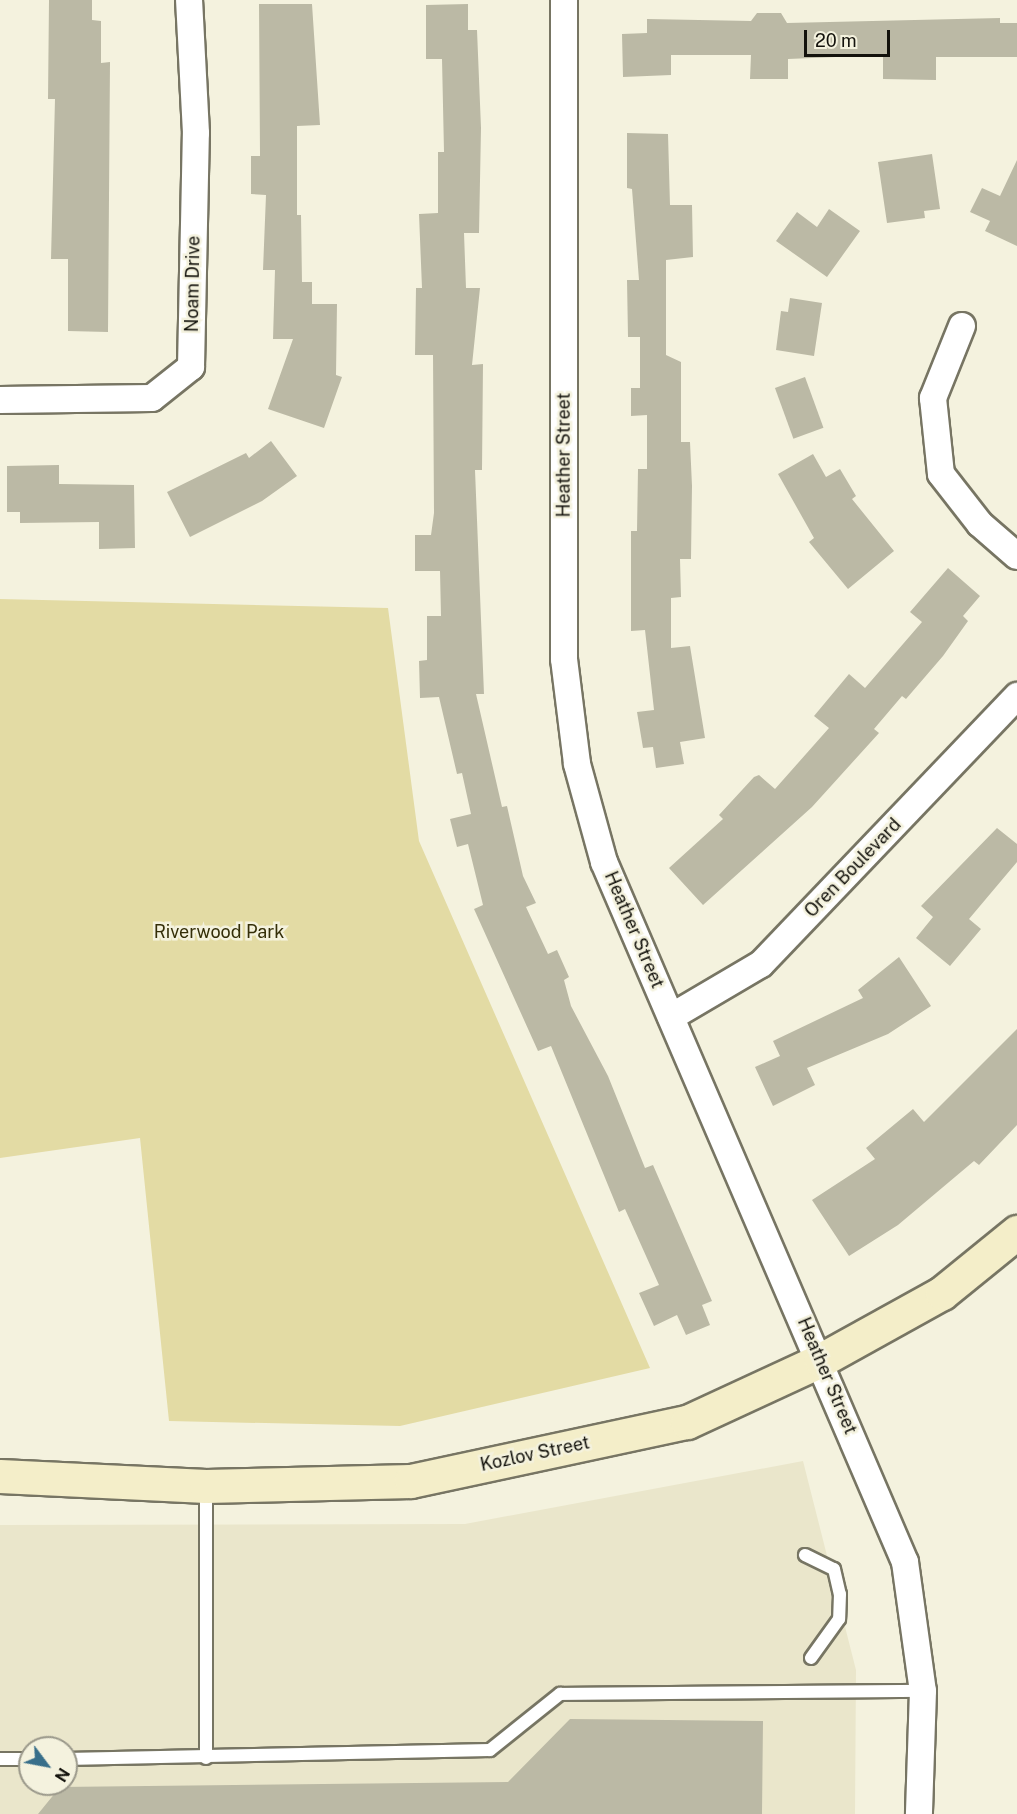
<!DOCTYPE html>
<html>
<head>
<meta charset="utf-8">
<style>
	body { margin:0 }
	#map { position:relative; width:1017px; height:1814px; overflow:hidden; background:#f4f2de; font-family:"Public Sans",sans-serif }
	div>[style] { position:absolute }
	[style*='--x'] { left:calc(var(--x)*1px); top:calc(var(--y)*1px); width:calc(var(--w)*1px); rotate:calc(var(--a)*1deg) }
	.built>* { inset:0; background:#eae6cb }
	.green>* { inset:0; background:#e3dba4 }
	.building>* { inset:0; background:#bbb9a5; transform-origin:0 0 }
	.roads { filter:drop-shadow(2px 0 #777563) drop-shadow(-2px 0 #777563) drop-shadow(0 2px #777563) drop-shadow(0 -2px #777563) }
	.lane>* { height:12px; margin:-6px; padding:0 6px; transform-origin:6px; border-radius:6px; background:#fff }
	.street>* { height:26px; margin:-13px; padding:0 13px; transform-origin:13px; border-radius:13px; background:#fff }
	.secondary>* { height:33px; margin:-16.5px; padding:0 16.5px; transform-origin:16.5px; border-radius:16.5px; background:#f4eec9 }
	span { translate:-50% -50%; white-space:nowrap; text-align:center; line-height:1.15; -webkit-text-stroke:5px #f4f2de; paint-order:stroke }
	.street-label { font-size:18px; color:#13120c }
	.park-label { font-size:18px; color:#342e08 }
	.north { position:absolute; left:18px; top:1736px; width:60px; height:60px; box-sizing:border-box; background:#f4f2de; border:2px solid #9a988a; border-radius:50%; rotate:122deg; font-size:16px; font-weight:700; line-height:24px; text-align:center; color:#13120c }
	.north::after { content:''; display:block; margin:auto; width:21px; height:27px; background:#386f8a; clip-path:polygon(50% 0,100% 100%,50% 72%,0 100%) }
	.scale { position:absolute; left:804px; top:30px; width:86px; height:27px; box-sizing:border-box; border:3px solid #13120c; border-top:0; padding-left:8px; font-size:18px; line-height:21px; white-space:nowrap; color:#13120c; -webkit-text-stroke:4px #f4f2de; paint-order:stroke }
</style>
</head>
<body>
<div id="map">
	<div class="built">
		<i style="clip-path:polygon(evenodd,803px 1461px,856px 1670px,855px 1814px,0 1814px,0 1525px,465px 1524px,803px 1461px,30px 1748px,66px 1748px,66px 1784px,30px 1784px,30px 1748px)"></i>
	</div>
	<div class="green">
		<i style="clip-path:polygon(0 599px,388px 608px,419px 841px,650px 1368px,400px 1426px,169px 1421px,140px 1138px,0 1158px)"></i>
	</div>
	<div class="building">
		<i style="clip-path:polygon(49px 0,92px 0,92px 20px,101px 21px,101px 63px,110px 62px,108px 332px,68px 331px,68px 259px,51px 259px,55px 99px,48px 99px)"></i>
		<i style="clip-path:polygon(259px 4px,312px 4px,320px 125px,297px 126px,297px 215px,301px 215px,302px 282px,312px 282px,312px 304px,337px 304px,336px 375px,342px 377px,324px 428px,268px 409px,293px 339px,273px 339px,275px 270px,263px 270px,266px 195px,251px 194px,251px 156px,260px 156px)"></i>
		<i style="clip-path:polygon(468px 4px,468px 30px,477px 30px,481px 128px,479px 233px,464px 233px,466px 288px,480px 288px,472px 365px,483px 364px,482px 470px,475px 470px,484px 694px,476px 694px,502px 807px,507px 806px,523px 876px,536px 903px,526px 907px,548px 954px,557px 950px,569px 977px,564px 980px,571px 1006px,608px 1076px,645px 1168px,653px 1165px,712px 1301px,702px 1305px,710px 1325px,686px 1335px,677px 1315px,654px 1326px,639px 1293px,659px 1285px,625px 1209px,619px 1212px,551px 1046px,538px 1051px,474px 909px,483px 905px,468px 844px,457px 847px,450px 819px,471px 814px,462px 773px,457px 774px,439px 697px,420px 698px,419px 661px,427px 660px,427px 616px,441px 616px,440px 571px,415px 571px,415px 535px,431px 535px,434px 513px,433px 355px,415px 355px,416px 288px,422px 288px,419px 214px,438px 213px,438px 152px,444px 152px,442px 59px,426px 59px,426px 5px)"></i>
		<i style="clip-path:polygon(757px 13px,781px 13px,787px 23px,1000px 18px,1000px 23px,1017px 23px,1017px 57px,936px 57px,936px 80px,883px 79px,883px 55px,788px 59px,788px 79px,750px 79px,751px 55px,671px 55px,671px 75px,623px 77px,622px 34px,647px 33px,647px 19px,751px 21px)"></i>
		<i style="clip-path:polygon(627px 133px,668px 134px,670px 205px,692px 205px,693px 257px,666px 260px,666px 355px,681px 362px,681px 442px,690px 442px,692px 486px,691px 559px,680px 559px,681px 597px,671px 598px,671px 648px,690px 646px,705px 738px,680px 742px,684px 764px,656px 768px,653px 747px,643px 748px,637px 712px,654px 710px,645px 630px,631px 631px,631px 531px,637px 531px,638px 469px,647px 469px,647px 415px,631px 416px,631px 388px,640px 388px,640px 337px,628px 337px,627px 280px,639px 280px,632px 189px,627px 188px)"></i>
		<i style="clip-path:polygon(932px 154px,940px 209px,924px 211px,925px 218px,887px 223px,878px 162px)"></i>
		<i style="clip-path:polygon(1017px 160px,1017px 246px,985px 231px,990px 221px,970px 212px,982px 188px,1000px 196px)"></i>
		<i style="clip-path:polygon(829px 209px,860px 231px,827px 277px,776px 241px,797px 212px,817px 227px)"></i>
		<i style="clip-path:polygon(790px 298px,822px 303px,814px 356px,776px 350px,781px 311px,788px 312px)"></i>
		<i style="left:805px;top:377px;width:54px;height:32px;rotate:70deg"></i>
		<i style="clip-path:polygon(271px 441px,297px 476px,262px 501px,190px 537px,167px 492px,246px 453px,249px 458px)"></i>
		<i style="clip-path:polygon(813px 454px,826px 477px,840px 469px,856px 496px,852px 499px,894px 551px,848px 589px,809px 542px,814px 538px,778px 474px)"></i>
		<i style="clip-path:polygon(59px 465px,59px 484px,134px 485px,135px 548px,99px 549px,99px 522px,20px 523px,20px 512px,7px 512px,7px 466px)"></i>
		<i style="clip-path:polygon(948px 568px,980px 596px,963px 616px,968px 621px,943px 656px,906px 699px,902px 696px,874px 729px,879px 733px,812px 807px,703px 905px,669px 868px,723px 819px,719px 815px,754px 777px,759px 775px,775px 789px,829px 728px,814px 716px,849px 674px,865px 688px,922px 622px,910px 612px)"></i>
		<i style="clip-path:polygon(997px 828px,1017px 844px,1017px 862px,969px 919px,981px 929px,950px 966px,916px 938px,933px 917px,921px 906px)"></i>
		<i style="clip-path:polygon(899px 957px,931px 1006px,888px 1034px,807px 1068px,815px 1085px,773px 1106px,755px 1067px,780px 1056px,773px 1041px,863px 998px,858px 990px)"></i>
		<i style="clip-path:polygon(1017px 1029px,1017px 1125px,979px 1165px,974px 1161px,898px 1225px,849px 1256px,812px 1200px,875px 1159px,866px 1148px,913px 1109px,924px 1122px)"></i>
		<i style="clip-path:polygon(570px 1719px,763px 1721px,762px 1814px,38px 1814px,60px 1787px,508px 1782px)"></i>
	</div>
	<div class="roads">
		<div class="lane">
			<i style="--x:805;--y:1555;--w:32;--a:26"></i>
			<i style="--x:834;--y:1569;--w:26;--a:77"></i>
			<i style="--x:840;--y:1594;--w:25;--a:92"></i>
			<i style="--x:839;--y:1619;--w:48;--a:125.7"></i>
			<i style="--x:206;--y:1758;--w:271;--a:-90"></i>
			<i style="--x:0;--y:1759;--w:30;--a:0"></i>
			<i style="--x:66;--y:1759;--w:424;--a:-1.2"></i>
			<i style="--x:490;--y:1750;--w:90;--a:-38.7"></i>
			<i style="--x:560;--y:1694;--w:363;--a:-0.5"></i>
		</div>
		<div class="street">
			<i style="--x:564;--y:0;--w:659;--a:90"></i>
			<i style="--x:564;--y:659;--w:106;--a:82.9"></i>
			<i style="--x:577;--y:764;--w:102;--a:74.6"></i>
			<i style="--x:604;--y:862;--w:762;--a:66.73"></i>
			<i style="--x:905;--y:1562;--w:130;--a:82.1"></i>
			<i style="--x:923;--y:1691;--w:123;--a:91.9"></i>
			<i style="--x:962;--y:326;--w:78;--a:111.9"></i>
			<i style="--x:933;--y:398;--w:76;--a:84"></i>
			<i style="--x:941;--y:474;--w:63;--a:52"></i>
			<i style="--x:980;--y:524;--w:49;--a:40.9"></i>
			<i style="--x:0;--y:400;--w:152;--a:-0.8"></i>
			<i style="--x:152;--y:398;--w:50;--a:-38.5"></i>
			<i style="--x:191;--y:367;--w:234;--a:-88.8"></i>
			<i style="--x:196;--y:133;--w:133;--a:-93"></i>
			<i style="--x:671;--y:1017;--w:104;--a:-30.5"></i>
			<i style="--x:761;--y:964;--w:371;--a:-46.3"></i>
		</div>
		<div class="secondary">
			<i style="--x:0;--y:1476;--w:206;--a:2.8"></i>
			<i style="--x:206;--y:1486;--w:205;--a:-1.4"></i>
			<i style="--x:411;--y:1481;--w:282;--a:-12.1"></i>
			<i style="--x:687;--y:1422;--w:148;--a:-24.8"></i>
			<i style="--x:821;--y:1360;--w:138;--a:-29"></i>
			<i style="--x:942;--y:1293;--w:97;--a:-39.1"></i>
		</div>
	</div>
	<div class="street-label">
		<span style="left:193px;top:284px;rotate:-89deg">Noam Drive</span>
		<span style="left:564px;top:455px;rotate:-90deg">Heather Street</span>
		<span style="left:853px;top:868px;rotate:-46deg">Oren Boulevard</span>
		<span style="left:634px;top:930px;rotate:67deg">Heather Street</span>
		<span style="left:827px;top:1376px;rotate:67deg">Heather Street</span>
		<span style="left:535px;top:1454px;rotate:-12deg">Kozlov Street</span>
	</div>
	<div class="park-label">
		<span style="left:219px;top:932px">Riverwood Park</span>
	</div>
	<div class="north">N</div>
	<div class="scale">20 m</div>
</div>
</body>
</html>
